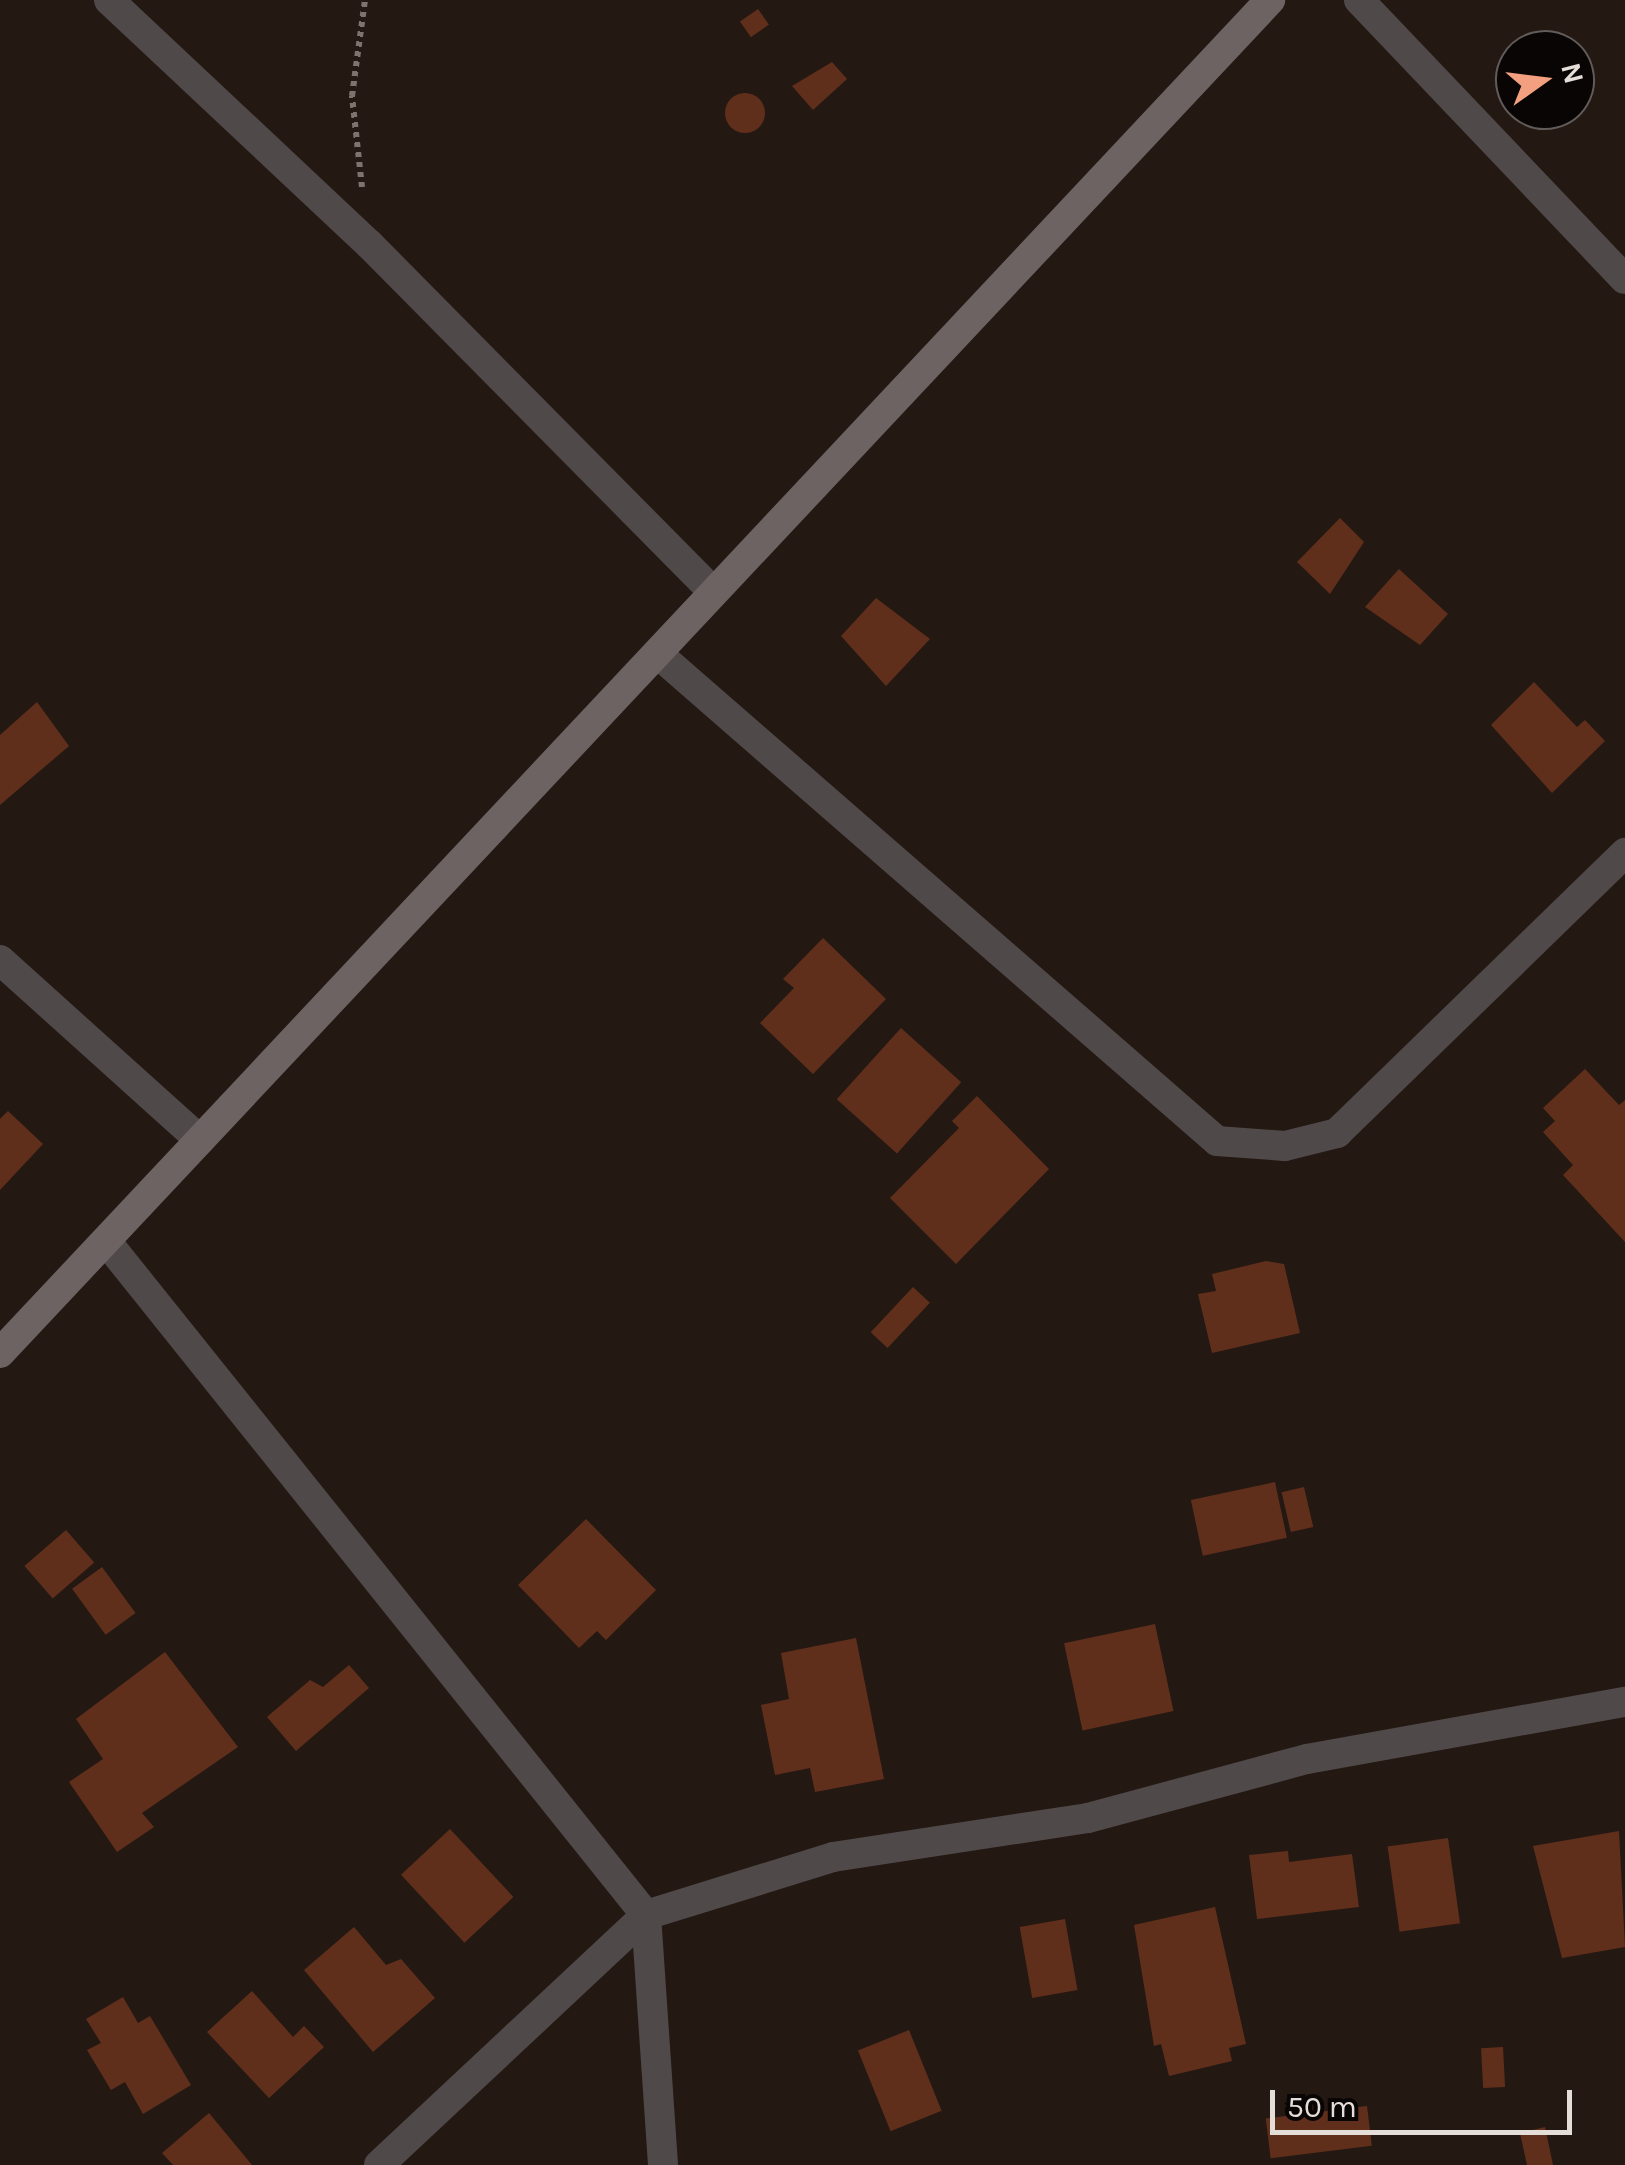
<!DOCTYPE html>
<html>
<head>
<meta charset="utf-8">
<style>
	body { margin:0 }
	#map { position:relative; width:1625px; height:2165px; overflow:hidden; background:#241813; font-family:Karla,sans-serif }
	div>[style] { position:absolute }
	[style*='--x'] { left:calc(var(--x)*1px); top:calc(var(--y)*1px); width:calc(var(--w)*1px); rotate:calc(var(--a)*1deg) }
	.building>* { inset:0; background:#602f1b; transform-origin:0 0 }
	.round { border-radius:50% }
	.path>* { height:6px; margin-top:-3px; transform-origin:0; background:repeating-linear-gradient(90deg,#7e746f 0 5px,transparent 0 10px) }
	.street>* { height:30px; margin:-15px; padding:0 15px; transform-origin:15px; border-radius:15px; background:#504949 }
	.secondary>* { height:30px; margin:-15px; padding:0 15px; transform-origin:15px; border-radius:15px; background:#6e6363 }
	span { translate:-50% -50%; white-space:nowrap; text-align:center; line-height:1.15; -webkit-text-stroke:8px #090504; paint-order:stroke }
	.north { position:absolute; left:1495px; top:30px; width:100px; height:100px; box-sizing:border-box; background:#090504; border:2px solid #615b59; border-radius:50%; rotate:76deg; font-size:28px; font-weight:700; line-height:40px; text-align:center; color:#e5ddd8 }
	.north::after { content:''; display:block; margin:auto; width:35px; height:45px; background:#f2a07f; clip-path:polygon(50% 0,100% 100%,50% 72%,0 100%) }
	.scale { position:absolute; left:1270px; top:2090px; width:302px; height:45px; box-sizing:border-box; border:5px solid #e5ddd8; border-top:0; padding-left:12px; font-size:30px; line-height:35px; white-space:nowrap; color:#e5ddd8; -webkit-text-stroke:8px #090504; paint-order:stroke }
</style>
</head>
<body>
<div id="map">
	<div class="building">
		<i style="left:758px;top:9px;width:19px;height:22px;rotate:55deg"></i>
		<i style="clip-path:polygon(832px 62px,847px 79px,813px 110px,792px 86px)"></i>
		<i class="round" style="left:725px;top:93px;width:40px;height:40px"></i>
		<i style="clip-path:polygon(1340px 518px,1364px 542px,1330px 594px,1297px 562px)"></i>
		<i style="clip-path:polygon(1399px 569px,1448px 614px,1420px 645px,1365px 607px)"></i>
		<i style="clip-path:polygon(876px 598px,930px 639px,886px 686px,841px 636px)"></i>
		<i style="clip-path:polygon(1534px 682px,1577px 727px,1585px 720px,1605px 741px,1552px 793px,1491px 725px)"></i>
		<i style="clip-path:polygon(37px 702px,69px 746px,0 805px,0 735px)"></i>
		<i style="clip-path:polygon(823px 938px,886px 999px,813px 1074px,760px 1023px,794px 988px,783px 979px)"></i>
		<i style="left:901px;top:1028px;width:81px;height:96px;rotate:42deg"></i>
		<i style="clip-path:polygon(1585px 1069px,1619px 1105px,1625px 1100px,1625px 1242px,1563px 1175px,1573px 1165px,1543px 1132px,1555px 1121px,1543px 1108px)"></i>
		<i style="clip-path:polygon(977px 1096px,1049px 1169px,956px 1264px,890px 1198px,959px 1128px,952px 1121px)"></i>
		<i style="clip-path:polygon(8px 1111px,43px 1144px,0 1190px,0 1119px)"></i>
		<i style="clip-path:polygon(1266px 1261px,1284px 1264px,1300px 1333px,1212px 1353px,1198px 1294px,1216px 1291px,1212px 1274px)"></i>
		<i style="left:913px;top:1287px;width:23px;height:62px;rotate:43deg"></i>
		<i style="left:1275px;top:1482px;width:57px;height:86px;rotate:78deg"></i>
		<i style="left:1304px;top:1487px;width:41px;height:23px;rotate:77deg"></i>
		<i style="clip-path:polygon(586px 1519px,656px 1590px,606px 1640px,597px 1631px,579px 1648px,518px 1585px)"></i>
		<i style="left:66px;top:1530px;width:43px;height:55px;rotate:49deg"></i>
		<i style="left:102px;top:1567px;width:57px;height:37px;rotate:54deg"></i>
		<i style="left:1155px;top:1624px;width:89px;height:93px;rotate:78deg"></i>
		<i style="clip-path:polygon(856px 1638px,884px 1779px,815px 1792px,810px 1768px,775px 1775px,761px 1705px,789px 1699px,781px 1653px)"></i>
		<i style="clip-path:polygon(165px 1652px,238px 1747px,142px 1813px,154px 1827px,117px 1852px,69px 1782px,103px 1759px,76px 1719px)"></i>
		<i style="clip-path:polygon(349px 1665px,369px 1688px,296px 1751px,267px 1717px,310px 1680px,323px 1687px)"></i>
		<i style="left:450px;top:1829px;width:93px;height:67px;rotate:47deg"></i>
		<i style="clip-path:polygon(1619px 1831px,1625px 1947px,1562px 1958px,1533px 1846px)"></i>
		<i style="left:1448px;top:1838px;width:86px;height:61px;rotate:82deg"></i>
		<i style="clip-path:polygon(1288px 1851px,1289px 1862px,1352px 1854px,1359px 1907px,1257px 1919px,1249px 1855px)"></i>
		<i style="clip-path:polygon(1215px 1907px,1246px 2044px,1229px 2048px,1232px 2061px,1169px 2076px,1161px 2044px,1154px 2046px,1134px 1925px)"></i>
		<i style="left:1065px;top:1919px;width:72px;height:46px;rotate:80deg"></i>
		<i style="clip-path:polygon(354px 1927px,386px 1965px,401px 1959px,435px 1998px,373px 2052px,304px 1970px)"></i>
		<i style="clip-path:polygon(252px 1991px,293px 2037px,304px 2026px,324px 2047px,269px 2098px,207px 2032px)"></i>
		<i style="clip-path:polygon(123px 1997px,138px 2023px,150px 2016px,191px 2085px,143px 2114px,125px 2082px,111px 2090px,87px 2050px,101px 2043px,86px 2019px)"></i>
		<i style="left:909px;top:2030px;width:87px;height:55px;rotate:68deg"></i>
		<i style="left:1503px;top:2047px;width:40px;height:22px;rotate:87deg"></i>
		<i style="left:1367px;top:2106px;width:40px;height:102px;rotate:83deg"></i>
		<i style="clip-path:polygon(209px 2113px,252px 2165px,173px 2165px,162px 2153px)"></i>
		<i style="clip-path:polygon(1545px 2127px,1553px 2165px,1527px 2165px,1520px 2133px)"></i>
	</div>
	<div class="path">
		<i style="--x:362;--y:187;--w:92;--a:-96.3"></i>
		<i style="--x:352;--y:96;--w:97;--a:-82.3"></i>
	</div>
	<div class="street">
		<i style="--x:109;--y:0;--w:357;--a:43.2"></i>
		<i style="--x:369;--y:244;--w:489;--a:45.3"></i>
		<i style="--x:1359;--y:0;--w:385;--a:46.4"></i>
		<i style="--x:658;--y:654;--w:741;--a:41.06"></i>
		<i style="--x:1217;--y:1141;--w:68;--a:4.2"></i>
		<i style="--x:1285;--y:1146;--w:54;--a:-14"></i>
		<i style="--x:1337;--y:1133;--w:402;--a:-44.2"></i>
		<i style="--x:0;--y:960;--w:269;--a:42"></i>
		<i style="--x:106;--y:1241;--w:864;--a:51.3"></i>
		<i style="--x:646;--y:1915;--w:251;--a:86.1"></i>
		<i style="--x:379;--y:2165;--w:366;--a:-43.1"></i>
		<i style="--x:646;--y:1915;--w:196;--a:-17.2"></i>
		<i style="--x:833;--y:1857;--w:258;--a:-8.7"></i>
		<i style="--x:1088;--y:1818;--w:227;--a:-15.1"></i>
		<i style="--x:1307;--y:1759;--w:323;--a:-10.2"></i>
	</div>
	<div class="secondary">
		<i style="--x:0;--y:1353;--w:1856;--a:-46.81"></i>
	</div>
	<div class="north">N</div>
	<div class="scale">50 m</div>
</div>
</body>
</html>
